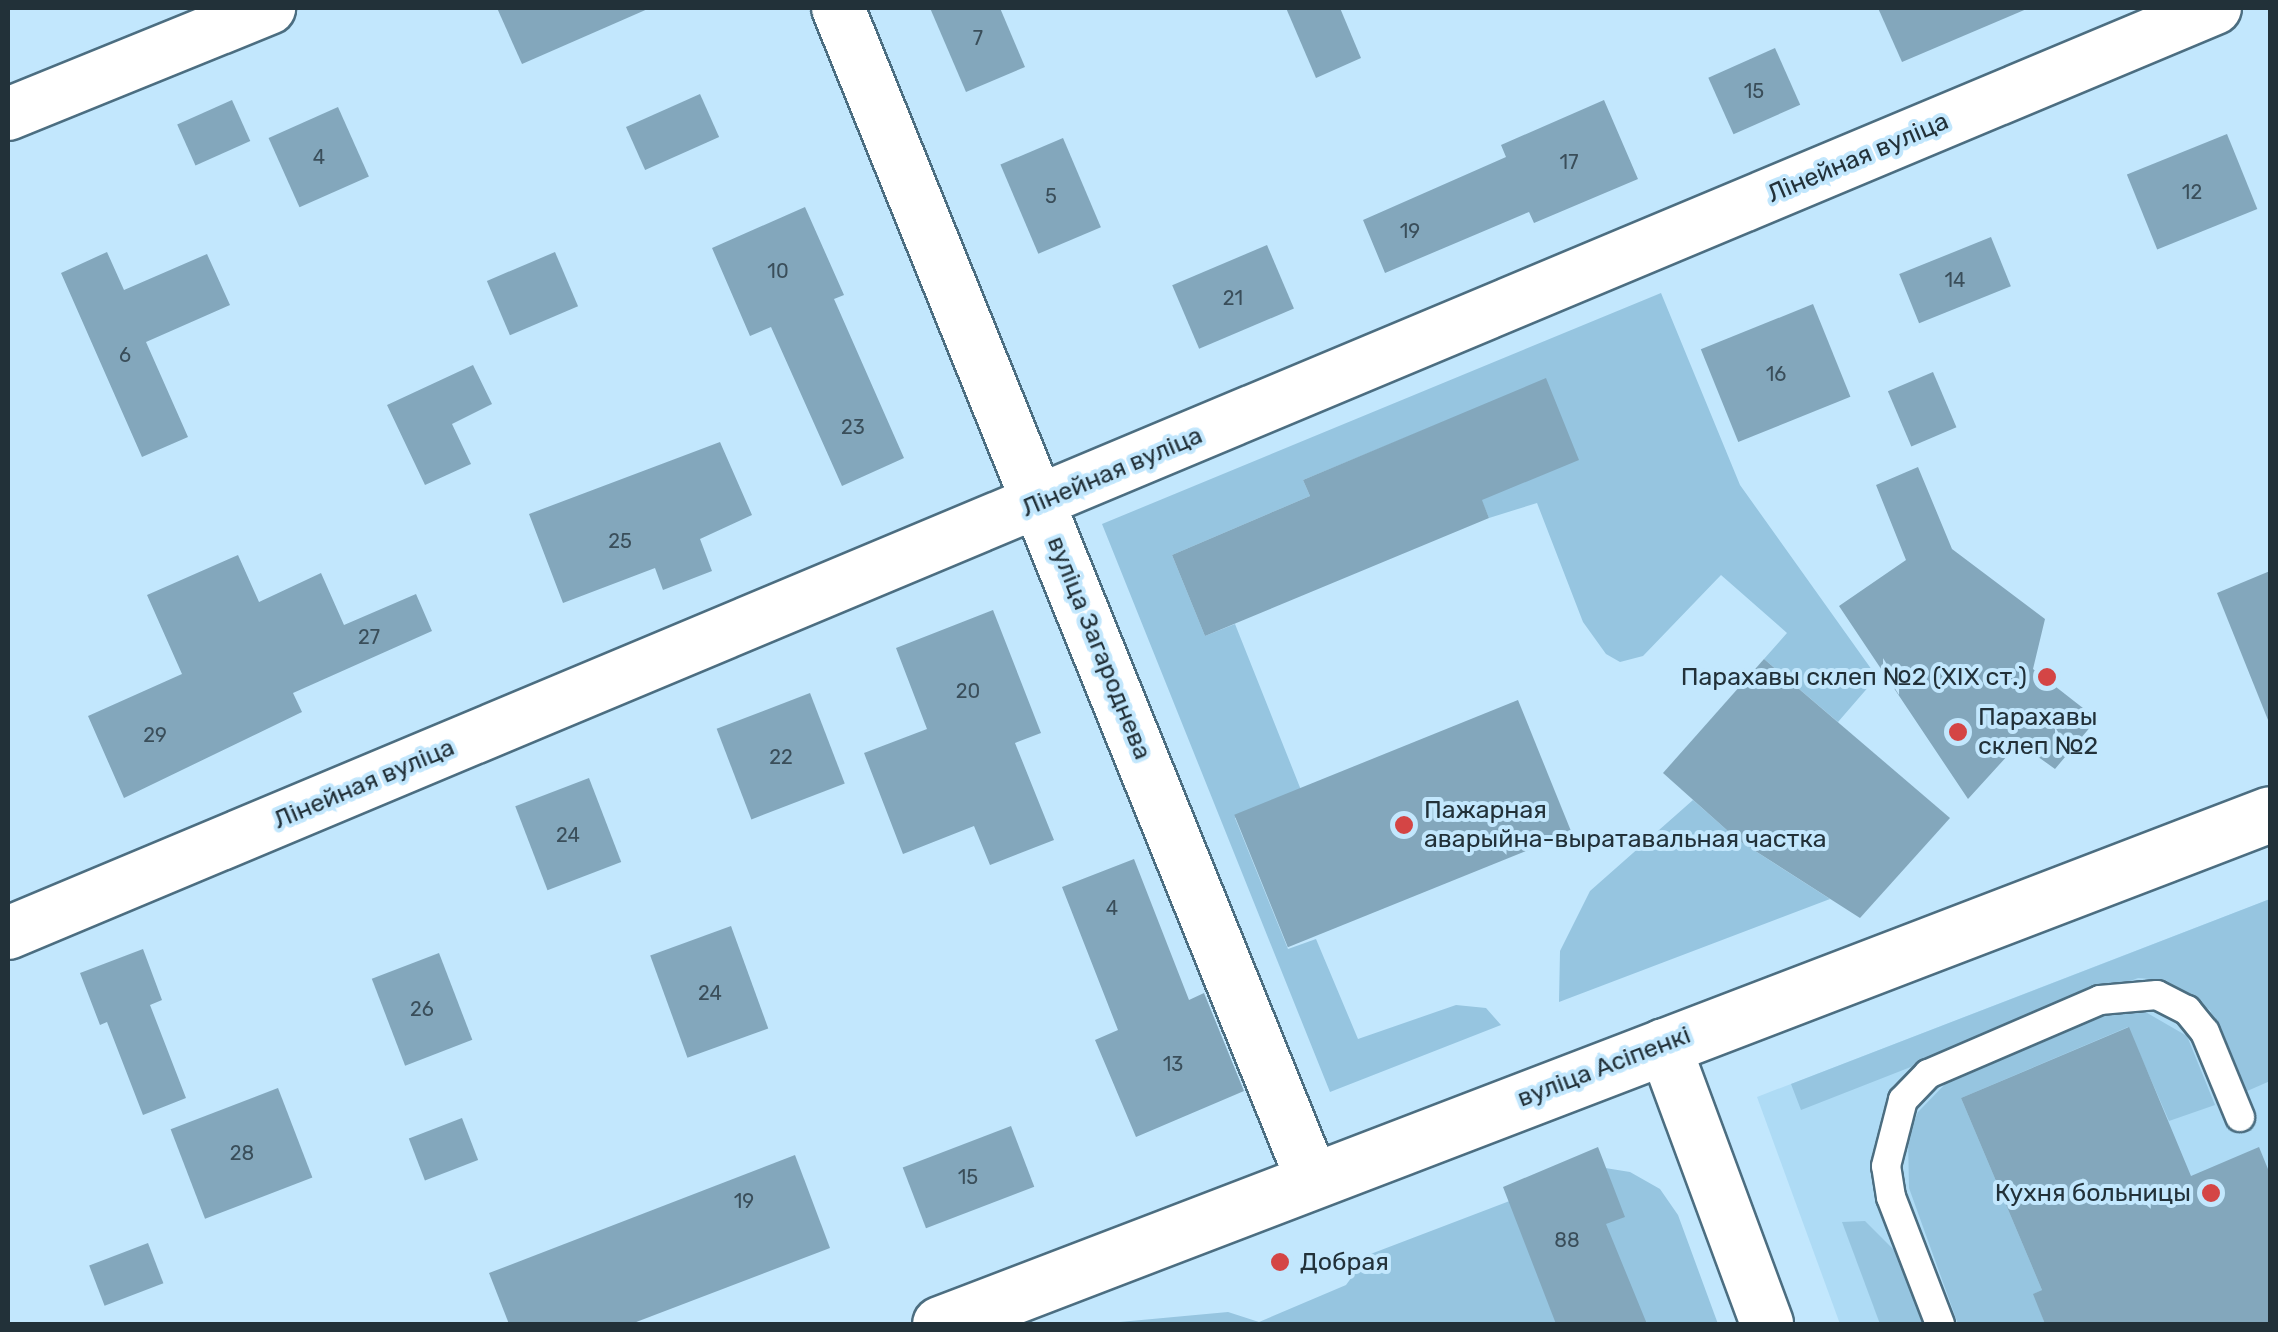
<!DOCTYPE html>
<html>
<head>
<meta charset="utf-8">
<style>
	body { margin:0 }
	#map { position:relative; width:2278px; height:1332px; overflow:hidden; background:#c2e7fd; font-family:Rubik,sans-serif }
	div>[style] { position:absolute }
	[style*='--x'] { left:calc(var(--x)*1px); top:calc(var(--y)*1px); width:calc(var(--w)*1px); rotate:calc(var(--a)*1deg) }
	.built>* { inset:0; background:#aedbf5 }
	.green>* { inset:0; background:#96c5e0 }
	.building>* { inset:0; background:#83a7bc; transform-origin:0 0 }
	.roads { filter:drop-shadow(2px 0 #4c6e81) drop-shadow(-2px 0 #4c6e81) drop-shadow(0 2px #4c6e81) drop-shadow(0 -2px #4c6e81) }
	.lane>* { height:28px; margin:-14px; padding:0 14px; transform-origin:14px; border-radius:14px; background:#fff }
	.street>* { height:52px; margin:-26px; padding:0 26px; transform-origin:26px; border-radius:26px; background:#fff }
	.secondary>* { height:55px; margin:-27.5px; padding:0 27.5px; transform-origin:27.5px; border-radius:27.5px; background:#fff }
	.dots>* { width:28px; height:28px; translate:-50% -50%; box-sizing:border-box; border:5px solid #c2e7fd; border-radius:50% }
	span { translate:-50% -50%; white-space:nowrap; text-align:center; line-height:1.15; -webkit-text-stroke:8px #c2e7fd; paint-order:stroke }
	.number-label { font-size:20px; color:#3a4e5a }
	.number-label span { -webkit-text-stroke-width:0 }
	.street-label { font-size:25px; color:#223139 }
	.poi-label { font-size:25px; color:#223139 }
	.right { translate:-100% -50%; text-align:right }
	.left { translate:0 -50%; text-align:left }
	.frame { position:absolute; inset:0; border:10px solid #223139; pointer-events:none }
</style>
</head>
<body>
<div id="map">
	<div class="built">
		<i style="clip-path:polygon(2270px 899px,2270px 1324px,1840px 1324px,1757px 1097px)"></i>
	</div>
	<div class="green">
		<i style="clip-path:polygon(1661px 293px,1740px 485px,1877px 677px,1838px 722px,1764px 659px,1787px 633px,1721px 575px,1643px 656px,1620px 662px,1606px 654px,1583px 622px,1537px 503px,1489px 518px,1448px 420px,1303px 480px,1310px 496px,1172px 555px,1205px 636px,1235px 624px,1301px 790px,1235px 818px,1288px 949px,1316px 939px,1358px 1039px,1456px 1005px,1486px 1008px,1501px 1025px,1330px 1092px,1102px 524px)"></i>
		<i style="clip-path:polygon(1693px 800px,1738px 840px,1830px 899px,1559px 1002px,1560px 951px,1590px 891px)"></i>
		<i style="clip-path:polygon(2270px 899px,2270px 1081px,2245px 1092px,2210px 1010px,2165px 980px,2138px 978px,1801px 1110px,1791px 1084px)"></i>
		<i style="clip-path:polygon(2142px 1010px,2187px 1036px,2215px 1105px,2169px 1121px,2128px 1027px,1961px 1098px,2042px 1290px,2034px 1294px,2045px 1324px,1958px 1324px,1909px 1188px,1908px 1136px,1918px 1112px,1952px 1077px,2108px 1014px)"></i>
		<i style="clip-path:polygon(1599px 1167px,1630px 1172px,1660px 1189px,1678px 1215px,1718px 1324px,1098px 1324px,1228px 1312px,1259px 1322px,1346px 1285px,1368px 1255px)"></i>
		<i style="clip-path:polygon(1865px 1221px,1895px 1251px,1923px 1324px,1880px 1324px,1842px 1222px)"></i>
	</div>
	<div class="building">
		<i style="clip-path:polygon(497px 8px,650px 8px,522px 64px)"></i>
		<i style="clip-path:polygon(930px 8px,1000px 8px,1025px 67px,966px 92px)"></i>
		<i style="clip-path:polygon(1286px 8px,1340px 8px,1361px 58px,1316px 78px)"></i>
		<i style="clip-path:polygon(1878px 8px,2029px 8px,1902px 62px)"></i>
		<i style="left:1775px;top:48px;width:62px;height:73px;rotate:66deg"></i>
		<i style="left:700px;top:94px;width:47px;height:81px;rotate:66deg"></i>
		<i style="left:232px;top:100px;width:45px;height:60px;rotate:66deg"></i>
		<i style="clip-path:polygon(1604px 100px,1638px 179px,1534px 223px,1529px 212px,1385px 273px,1363px 220px,1506px 157px,1501px 145px)"></i>
		<i style="left:338px;top:107px;width:76px;height:76px;rotate:66deg"></i>
		<i style="left:2227px;top:134px;width:81px;height:108px;rotate:68deg"></i>
		<i style="left:1063px;top:138px;width:97px;height:68px;rotate:67deg"></i>
		<i style="clip-path:polygon(805px 207px,844px 295px,834px 299px,904px 458px,842px 486px,771px 327px,750px 336px,712px 248px)"></i>
		<i style="left:1991px;top:237px;width:53px;height:99px;rotate:68deg"></i>
		<i style="left:1267px;top:245px;width:69px;height:103px;rotate:67deg"></i>
		<i style="clip-path:polygon(107px 252px,124px 290px,207px 254px,230px 305px,146px 342px,188px 437px,142px 457px,61px 273px)"></i>
		<i style="left:555px;top:252px;width:59px;height:74px;rotate:67deg"></i>
		<i style="left:1813px;top:304px;width:100px;height:121px;rotate:68deg"></i>
		<i style="clip-path:polygon(473px 365px,492px 404px,452px 424px,471px 464px,425px 485px,387px 405px)"></i>
		<i style="left:1933px;top:372px;width:60px;height:49px;rotate:67deg"></i>
		<i style="clip-path:polygon(1546px 378px,1579px 460px,1482px 500px,1489px 518px,1205px 636px,1172px 555px,1310px 496px,1303px 480px)"></i>
		<i style="clip-path:polygon(720px 442px,752px 515px,700px 539px,712px 571px,663px 590px,655px 568px,563px 603px,529px 514px)"></i>
		<i style="clip-path:polygon(1918px 467px,1952px 549px,2045px 619px,2033px 669px,2097px 719px,2055px 769px,2019px 743px,1968px 799px,1839px 606px,1906px 560px,1876px 485px)"></i>
		<i style="clip-path:polygon(238px 555px,259px 602px,321px 573px,344px 625px,416px 594px,432px 631px,293px 693px,302px 712px,124px 798px,88px 716px,182px 674px,147px 595px)"></i>
		<i style="clip-path:polygon(2270px 571px,2270px 720px,2268px 720px,2217px 593px)"></i>
		<i style="clip-path:polygon(993px 610px,1041px 733px,1015px 743px,1054px 840px,990px 865px,974px 826px,903px 854px,864px 753px,927px 729px,896px 648px)"></i>
		<i style="clip-path:polygon(1764px 659px,1950px 818px,1860px 918px,1738px 840px,1663px 773px)"></i>
		<i style="left:810px;top:693px;width:97px;height:100px;rotate:69deg"></i>
		<i style="left:1518px;top:700px;width:143px;height:306px;rotate:68deg"></i>
		<i style="left:589px;top:778px;width:90px;height:79px;rotate:69deg"></i>
		<i style="clip-path:polygon(1134px 859px,1189px 1000px,1204px 993px,1244px 1091px,1136px 1137px,1095px 1040px,1118px 1030px,1062px 887px)"></i>
		<i style="left:731px;top:926px;width:109px;height:86px;rotate:70deg"></i>
		<i style="clip-path:polygon(143px 949px,162px 1000px,150px 1005px,186px 1098px,143px 1115px,107px 1022px,100px 1025px,80px 973px)"></i>
		<i style="left:439px;top:953px;width:93px;height:72px;rotate:69deg"></i>
		<i style="clip-path:polygon(2129px 1027px,2191px 1176px,2259px 1147px,2270px 1174px,2270px 1324px,2045px 1324px,2033px 1294px,2042px 1290px,1961px 1098px)"></i>
		<i style="left:278px;top:1088px;width:96px;height:115px;rotate:69deg"></i>
		<i style="left:462px;top:1118px;width:45px;height:57px;rotate:69deg"></i>
		<i style="left:1011px;top:1126px;width:65px;height:116px;rotate:69deg"></i>
		<i style="clip-path:polygon(1598px 1147px,1625px 1217px,1606px 1224px,1647px 1324px,1556px 1324px,1503px 1187px)"></i>
		<i style="clip-path:polygon(795px 1155px,830px 1248px,631px 1324px,509px 1324px,489px 1273px)"></i>
		<i style="left:148px;top:1243px;width:43px;height:63px;rotate:69deg"></i>
	</div>
	<div class="roads">
		<div class="lane">
			<i style="--x:1940;--y:1324;--w:136;--a:-111.1"></i>
			<i style="--x:1891;--y:1197;--w:31;--a:-99"></i>
			<i style="--x:1886;--y:1166;--w:68;--a:-75.6"></i>
			<i style="--x:1903;--y:1100;--w:36;--a:-46"></i>
			<i style="--x:1928;--y:1074;--w:187;--a:-23.3"></i>
			<i style="--x:2100;--y:1000;--w:57;--a:-5"></i>
			<i style="--x:2157;--y:995;--w:34;--a:27"></i>
			<i style="--x:2187;--y:1010;--w:28;--a:51"></i>
			<i style="--x:2205;--y:1032;--w:92;--a:67.6"></i>
		</div>
		<div class="street">
			<i style="--x:838;--y:8;--w:1263;--a:67.96"></i>
			<i style="--x:8;--y:114;--w:282;--a:-22.1"></i>
			<i style="--x:8;--y:933;--w:2393;--a:-22.74"></i>
			<i style="--x:1664;--y:1045;--w:297;--a:69.7"></i>
		</div>
		<div class="secondary">
			<i style="--x:940;--y:1324;--w:1424;--a:-20.98"></i>
		</div>
	</div>
	<div class="dots">
		<i style="left:2047px;top:677px;background:#d44545"></i>
		<i style="left:1958px;top:732px;background:#d44545"></i>
		<i style="left:1404px;top:825px;background:#d44545"></i>
		<i style="left:2211px;top:1193px;background:#d44545"></i>
		<i style="left:1280px;top:1262px;background:#d44545"></i>
	</div>
	<div class="number-label">
		<span style="left:978px;top:38px">7</span>
		<span style="left:1754px;top:91px">15</span>
		<span style="left:319px;top:157px">4</span>
		<span style="left:1569px;top:162px">17</span>
		<span style="left:2192px;top:192px">12</span>
		<span style="left:1051px;top:196px">5</span>
		<span style="left:1410px;top:231px">19</span>
		<span style="left:778px;top:271px">10</span>
		<span style="left:1955px;top:280px">14</span>
		<span style="left:1233px;top:298px">21</span>
		<span style="left:125px;top:355px">6</span>
		<span style="left:1776px;top:374px">16</span>
		<span style="left:853px;top:427px">23</span>
		<span style="left:620px;top:541px">25</span>
		<span style="left:369px;top:637px">27</span>
		<span style="left:968px;top:691px">20</span>
		<span style="left:155px;top:735px">29</span>
		<span style="left:781px;top:757px">22</span>
		<span style="left:568px;top:835px">24</span>
		<span style="left:1112px;top:908px">4</span>
		<span style="left:710px;top:993px">24</span>
		<span style="left:422px;top:1009px">26</span>
		<span style="left:1173px;top:1064px">13</span>
		<span style="left:242px;top:1153px">28</span>
		<span style="left:968px;top:1177px">15</span>
		<span style="left:744px;top:1201px">19</span>
		<span style="left:1567px;top:1240px">88</span>
	</div>
	<div class="street-label">
		<span style="left:1858px;top:158px;rotate:-23deg">Лінейная вуліца</span>
		<span style="left:1112px;top:472px;rotate:-23deg">Лінейная вуліца</span>
		<span style="left:1099px;top:648px;rotate:68deg">вуліца Загароднева</span>
		<span style="left:364px;top:784px;rotate:-23deg">Лінейная вуліца</span>
		<span style="left:1604px;top:1067px;rotate:-21deg">вуліца Асіпенкі</span>
	</div>
	<div class="poi-label">
		<span class="right" style="left:2027px;top:677px">Парахавы склеп №2 (XIX ст.)</span>
		<span class="left" style="left:1978px;top:732px">Парахавы<br>склеп №2</span>
		<span class="left" style="left:1424px;top:825px">Пажарная<br>аварыйна-выратавальная частка</span>
		<span class="right" style="left:2191px;top:1193px">Кухня больницы</span>
		<span class="left" style="left:1300px;top:1262px">Добрая</span>
	</div>
	<div class="frame"></div>
</div>
</body>
</html>
